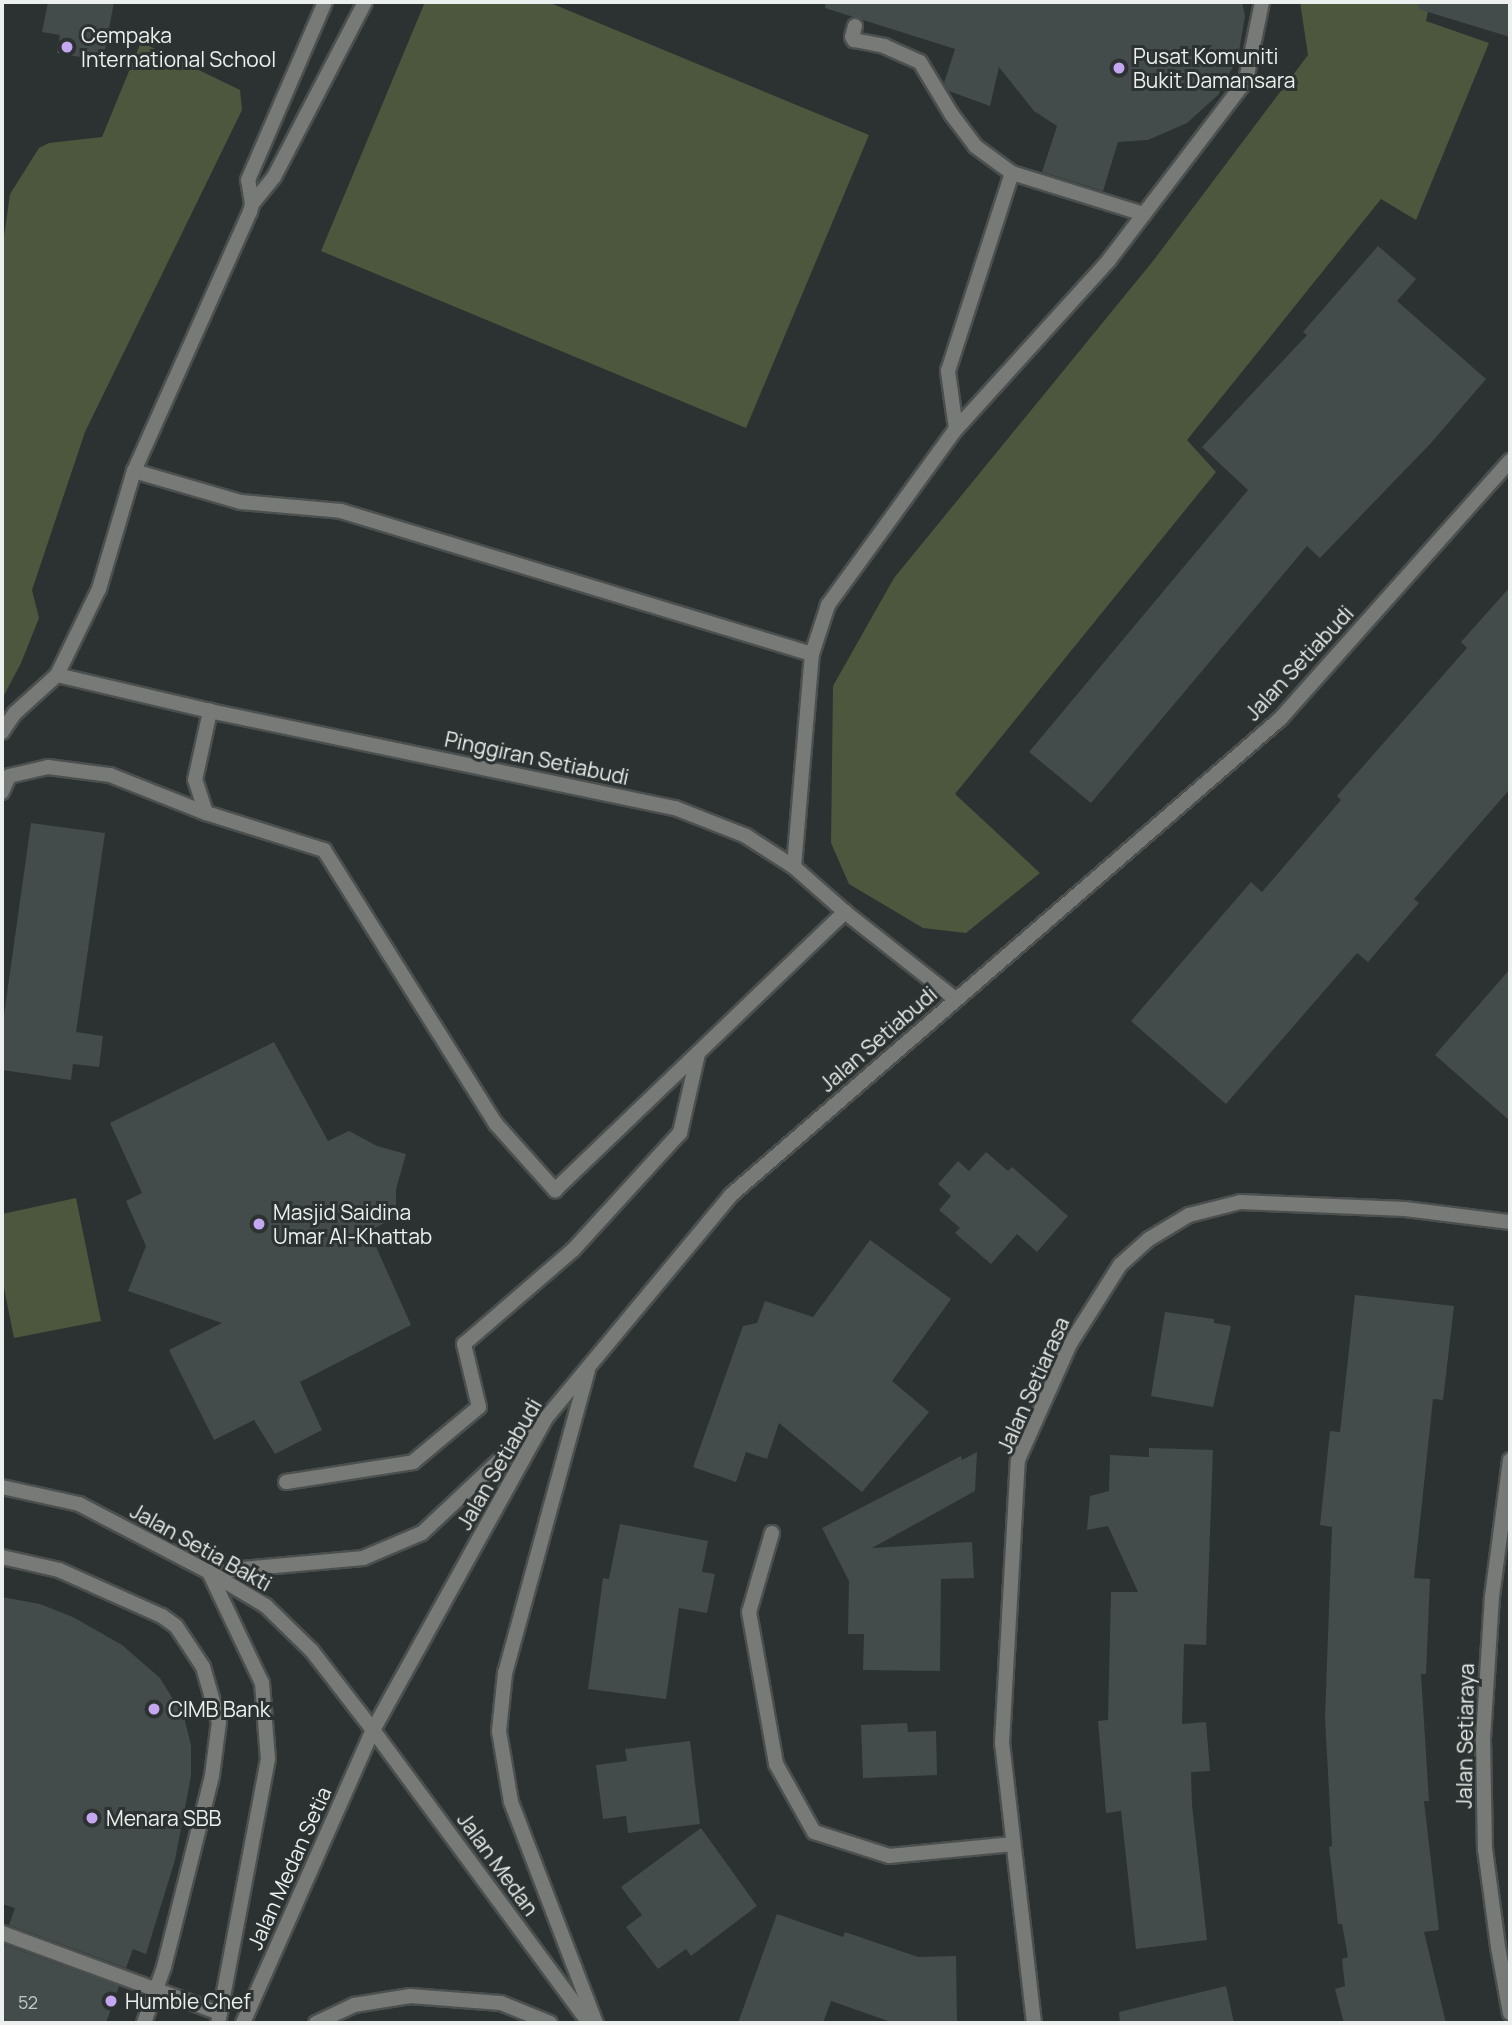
<!DOCTYPE html>
<html>
<head>
<meta charset="utf-8">
<style>
	body { margin:0 }
	#map { position:relative; width:1512px; height:2025px; overflow:hidden; background:#2c3231; font-family:Manrope,sans-serif }
	div>[style] { position:absolute }
	[style*='--x'] { left:calc(var(--x)*1px); top:calc(var(--y)*1px); width:calc(var(--w)*1px); rotate:calc(var(--a)*1deg) }
	.green>* { inset:0; background:#4c573e }
	.building>* { inset:0; background:#444b4b }
	.roads { filter:drop-shadow(2px 0 #4b504f) drop-shadow(-2px 0 #4b504f) drop-shadow(0 2px #4b504f) drop-shadow(0 -2px #4b504f) }
	.service>* { height:14px; margin:-7px; padding:0 7px; transform-origin:7px; border-radius:7px; background:#787a78 }
	.minor>* { height:14px; margin:-7px; padding:0 7px; transform-origin:7px; border-radius:7px; background:#787a78 }
	.tertiary>* { height:14px; margin:-7px; padding:0 7px; transform-origin:7px; border-radius:7px; background:#787a78 }
	.dots>* { width:19px; height:19px; translate:-50% -50%; box-sizing:border-box; border:4px solid #2c3231; border-radius:50% }
	span { translate:-50% -50%; white-space:nowrap; text-align:center; line-height:1.15; -webkit-text-stroke:6px #2c3231; paint-order:stroke }
	.number-label { font-size:18px; color:#c1c6c5 }
	.number-label span { -webkit-text-stroke-width:0 }
	.poi-label { font-size:21px; color:#ebefee }
	.left { translate:0 -50%; text-align:left }
	.street-label { font-size:21px; color:#ebefee }
	.frame { position:absolute; inset:0; border:4px solid #ebefee; pointer-events:none }
</style>
</head>
<body>
<div id="map">
	<div class="green">
		<i style="clip-path:polygon(425px 2px,548px 2px,869px 135px,746px 428px,321px 251px)"></i>
		<i style="clip-path:polygon(1300px 2px,1430px 2px,1426px 21px,1489px 43px,1416px 220px,1381px 199px,1187px 440px,1216px 472px,955px 794px,1040px 873px,966px 933px,923px 928px,849px 884px,831px 843px,833px 686px,894px 578px,1153px 261px,1308px 55px)"></i>
		<i style="clip-path:polygon(141px 42px,240px 90px,242px 110px,85px 432px,32px 590px,39px 618px,21px 663px,2px 699px,2px 251px,10px 194px,39px 148px,49px 143px,102px 137px)"></i>
		<i style="clip-path:polygon(76px 1198px,101px 1321px,14px 1338px,2px 1278px,2px 1214px)"></i>
	</div>
	<div class="building">
		<i style="clip-path:polygon(48px 2px,114px 2px,103px 61px,57px 53px,60px 35px,42px 32px)"></i>
		<i style="clip-path:polygon(826px 2px,1242px 2px,1245px 16px,1238px 57px,1218px 95px,1187px 123px,1148px 140px,1118px 142px,1103px 191px,1042px 172px,1057px 126px,1034px 111px,999px 67px,990px 106px,949px 91px,944px 83px,955px 49px,825px 8px)"></i>
		<i style="clip-path:polygon(1419px 2px,1510px 2px,1510px 37px,1418px 9px)"></i>
		<i style="clip-path:polygon(1378px 246px,1416px 279px,1397px 301px,1486px 379px,1431px 443px,1320px 558px,1307px 546px,1091px 803px,1029px 752px,1248px 490px,1202px 447px,1307px 335px,1303px 332px)"></i>
		<i style="clip-path:polygon(1510px 587px,1510px 789px,1414px 899px,1419px 903px,1368px 962px,1357px 953px,1226px 1104px,1131px 1021px,1251px 882px,1262px 892px,1341px 800px,1337px 796px,1467px 648px,1461px 642px)"></i>
		<i style="clip-path:polygon(31px 823px,105px 833px,76px 1032px,103px 1036px,99px 1067px,73px 1064px,71px 1080px,2px 1070px,2px 1015px,4px 1015px)"></i>
		<i style="clip-path:polygon(1510px 969px,1510px 1121px,1435px 1055px)"></i>
		<i style="clip-path:polygon(274px 1042px,328px 1141px,349px 1131px,377px 1146px,406px 1154px,396px 1189px,396px 1217px,369px 1231px,411px 1325px,300px 1382px,322px 1430px,275px 1454px,254px 1420px,214px 1440px,169px 1350px,222px 1323px,128px 1291px,146px 1246px,126px 1201px,142px 1193px,110px 1123px)"></i>
		<i style="clip-path:polygon(986px 1152px,1008px 1171px,1012px 1167px,1068px 1216px,1037px 1252px,1017px 1234px,991px 1264px,955px 1233px,960px 1228px,939px 1210px,951px 1196px,938px 1184px,958px 1161px,969px 1171px)"></i>
		<i style="clip-path:polygon(870px 1240px,951px 1299px,892px 1381px,929px 1412px,862px 1492px,779px 1423px,767px 1459px,746px 1452px,736px 1482px,693px 1467px,743px 1326px,757px 1323px,765px 1301px,813px 1317px)"></i>
		<i style="clip-path:polygon(1355px 1295px,1454px 1306px,1443px 1400px,1433px 1399px,1414px 1578px,1430px 1579px,1426px 1674px,1421px 1674px,1429px 1801px,1424px 1801px,1439px 1930px,1424px 1932px,1446px 2023px,1344px 2023px,1335px 1989px,1345px 1986px,1342px 1959px,1348px 1957px,1342px 1924px,1338px 1924px,1329px 1847px,1332px 1846px,1325px 1718px,1332px 1527px,1320px 1525px,1330px 1431px,1340px 1432px)"></i>
		<i style="clip-path:polygon(1165px 1312px,1214px 1319px,1214px 1323px,1231px 1326px,1213px 1407px,1151px 1396px)"></i>
		<i style="clip-path:polygon(1149px 1448px,1213px 1450px,1206px 1645px,1184px 1644px,1182px 1724px,1206px 1722px,1210px 1771px,1191px 1772px,1192px 1805px,1207px 1940px,1136px 1949px,1121px 1811px,1106px 1813px,1098px 1721px,1108px 1720px,1111px 1592px,1138px 1592px,1108px 1526px,1087px 1530px,1090px 1496px,1109px 1491px,1110px 1455px,1149px 1457px)"></i>
		<i style="clip-path:polygon(977px 1452px,975px 1491px,872px 1548px,972px 1542px,974px 1578px,941px 1579px,940px 1671px,863px 1670px,864px 1634px,848px 1634px,849px 1581px,822px 1528px,961px 1456px,962px 1460px)"></i>
		<i style="clip-path:polygon(620px 1524px,708px 1541px,702px 1572px,715px 1574px,707px 1613px,679px 1608px,666px 1699px,588px 1689px,603px 1578px,609px 1579px)"></i>
		<i style="clip-path:polygon(2px 1597px,40px 1604px,73px 1617px,122px 1645px,160px 1678px,184px 1717px,191px 1745px,191px 1776px,175px 1860px,146px 1954px,133px 1949px,126px 1968px,9px 1925px,15px 1908px,2px 1904px)"></i>
		<i style="clip-path:polygon(907px 1723px,908px 1732px,936px 1731px,937px 1775px,863px 1778px,861px 1725px)"></i>
		<i style="clip-path:polygon(690px 1741px,700px 1824px,628px 1833px,626px 1816px,603px 1819px,596px 1765px,627px 1761px,625px 1749px)"></i>
		<i style="clip-path:polygon(701px 1828px,757px 1906px,691px 1956px,686px 1949px,658px 1969px,626px 1927px,642px 1915px,621px 1887px)"></i>
		<i style="clip-path:polygon(777px 1914px,843px 1937px,845px 1932px,918px 1957px,956px 1956px,957px 2023px,894px 2023px,831px 2001px,823px 2023px,738px 2023px)"></i>
		<i style="clip-path:polygon(3px 1944px,119px 1986px,106px 2023px,2px 2023px)"></i>
		<i style="clip-path:polygon(1226px 1986px,1234px 2023px,1120px 2023px,1119px 2012px)"></i>
	</div>
	<div class="roads">
		<div class="service">
			<i style="--x:855;--y:26;--w:11;--a:105"></i>
			<i style="--x:852;--y:37;--w:4;--a:56"></i>
			<i style="--x:854;--y:40;--w:31;--a:11"></i>
			<i style="--x:884;--y:46;--w:39;--a:24"></i>
			<i style="--x:920;--y:62;--w:62;--a:58.9"></i>
			<i style="--x:952;--y:115;--w:39;--a:53"></i>
			<i style="--x:975;--y:146;--w:46;--a:36.1"></i>
			<i style="--x:1012;--y:173;--w:138;--a:17.3"></i>
			<i style="--x:252;--y:204;--w:35;--a:-51"></i>
			<i style="--x:274;--y:177;--w:197;--a:-62.5"></i>
			<i style="--x:956;--y:429;--w:59;--a:-97.9"></i>
			<i style="--x:948;--y:371;--w:208;--a:-72.1"></i>
			<i style="--x:134;--y:471;--w:111;--a:16.2"></i>
			<i style="--x:241;--y:502;--w:100;--a:5.1"></i>
			<i style="--x:341;--y:511;--w:492;--a:16.9"></i>
			<i style="--x:2;--y:732;--w:23;--a:-56"></i>
			<i style="--x:15;--y:713;--w:57;--a:-42.1"></i>
			<i style="--x:57;--y:675;--w:96;--a:-64"></i>
			<i style="--x:99;--y:589;--w:123;--a:-73.5"></i>
			<i style="--x:134;--y:471;--w:284;--a:-65.9"></i>
			<i style="--x:250;--y:212;--w:8;--a:-76"></i>
			<i style="--x:252;--y:204;--w:24;--a:-99"></i>
			<i style="--x:248;--y:180;--w:194;--a:-66.6"></i>
			<i style="--x:2;--y:792;--w:17;--a:-66"></i>
			<i style="--x:9;--y:776;--w:40;--a:-13"></i>
			<i style="--x:48;--y:767;--w:63;--a:7.4"></i>
			<i style="--x:110;--y:775;--w:103;--a:21.6"></i>
			<i style="--x:206;--y:813;--w:124;--a:17.4"></i>
			<i style="--x:324;--y:850;--w:324;--a:57.9"></i>
			<i style="--x:496;--y:1124;--w:89;--a:48.2"></i>
			<i style="--x:555;--y:1190;--w:402;--a:-43.8"></i>
			<i style="--x:206;--y:813;--w:35;--a:-108"></i>
			<i style="--x:195;--y:780;--w:71;--a:-77.7"></i>
			<i style="--x:794;--y:867;--w:214;--a:-85.2"></i>
			<i style="--x:812;--y:654;--w:52;--a:-71.9"></i>
			<i style="--x:828;--y:605;--w:218;--a:-54"></i>
			<i style="--x:956;--y:429;--w:228;--a:-47.8"></i>
			<i style="--x:1109;--y:260;--w:226;--a:-52.7"></i>
			<i style="--x:1246;--y:80;--w:80;--a:-78.4"></i>
			<i style="--x:286;--y:1482;--w:129;--a:-8.9"></i>
			<i style="--x:413;--y:1462;--w:86;--a:-39.8"></i>
			<i style="--x:479;--y:1407;--w:65;--a:-103.4"></i>
			<i style="--x:464;--y:1344;--w:144;--a:-40.8"></i>
			<i style="--x:573;--y:1250;--w:159;--a:-47.6"></i>
			<i style="--x:680;--y:1133;--w:81;--a:-77.2"></i>
			<i style="--x:2;--y:1557;--w:58;--a:12.8"></i>
			<i style="--x:59;--y:1570;--w:113;--a:24.1"></i>
			<i style="--x:162;--y:1616;--w:17;--a:36"></i>
			<i style="--x:176;--y:1626;--w:49;--a:56.6"></i>
			<i style="--x:203;--y:1667;--w:57;--a:73.8"></i>
			<i style="--x:219;--y:1722;--w:54;--a:97.4"></i>
			<i style="--x:212;--y:1776;--w:197;--a:104.1"></i>
			<i style="--x:164;--y:1967;--w:59;--a:109.7"></i>
			<i style="--x:2;--y:1933;--w:232;--a:20.2"></i>
		</div>
		<div class="minor">
			<i style="--x:57;--y:675;--w:157;--a:13.2"></i>
			<i style="--x:210;--y:711;--w:475;--a:11.8"></i>
			<i style="--x:675;--y:808;--w:76;--a:21.5"></i>
			<i style="--x:746;--y:836;--w:57;--a:32.9"></i>
			<i style="--x:794;--y:867;--w:68;--a:41.4"></i>
			<i style="--x:845;--y:912;--w:140;--a:38.3"></i>
			<i style="--x:1510;--y:1460;--w:137;--a:97.5"></i>
			<i style="--x:1492;--y:1596;--w:142;--a:93.6"></i>
			<i style="--x:1483;--y:1738;--w:111;--a:89"></i>
			<i style="--x:1485;--y:1849;--w:99;--a:82.4"></i>
			<i style="--x:1498;--y:1947;--w:67;--a:79.7"></i>
			<i style="--x:772;--y:1533;--w:82;--a:106.2"></i>
			<i style="--x:749;--y:1612;--w:154;--a:79.9"></i>
			<i style="--x:776;--y:1764;--w:78;--a:60.8"></i>
			<i style="--x:814;--y:1832;--w:79;--a:17.7"></i>
			<i style="--x:889;--y:1856;--w:125;--a:-5.5"></i>
			<i style="--x:373;--y:1730;--w:364;--a:53.6"></i>
			<i style="--x:1034;--y:2023;--w:282;--a:-96.5"></i>
			<i style="--x:1002;--y:1743;--w:283;--a:-86.8"></i>
			<i style="--x:1018;--y:1460;--w:127;--a:-65.9"></i>
			<i style="--x:1070;--y:1344;--w:93;--a:-57.7"></i>
			<i style="--x:1120;--y:1265;--w:39;--a:-42"></i>
			<i style="--x:1149;--y:1239;--w:47;--a:-31"></i>
			<i style="--x:1189;--y:1215;--w:53;--a:-14.3"></i>
			<i style="--x:1240;--y:1202;--w:165;--a:2.4"></i>
			<i style="--x:1405;--y:1209;--w:106;--a:7.1"></i>
		</div>
		<div class="tertiary">
			<i style="--x:588;--y:1370;--w:314;--a:105.3"></i>
			<i style="--x:505;--y:1673;--w:58;--a:95.9"></i>
			<i style="--x:499;--y:1731;--w:72;--a:80.4"></i>
			<i style="--x:511;--y:1802;--w:237;--a:69"></i>
			<i style="--x:2;--y:1487;--w:79;--a:12.4"></i>
			<i style="--x:79;--y:1504;--w:147;--a:27.6"></i>
			<i style="--x:209;--y:1572;--w:66;--a:30.8"></i>
			<i style="--x:266;--y:1606;--w:64;--a:44.4"></i>
			<i style="--x:312;--y:1651;--w:100;--a:52.3"></i>
			<i style="--x:209;--y:1572;--w:123;--a:64.5"></i>
			<i style="--x:262;--y:1683;--w:76;--a:85.5"></i>
			<i style="--x:268;--y:1759;--w:269;--a:100.7"></i>
			<i style="--x:209;--y:1572;--w:155;--a:-5.2"></i>
			<i style="--x:363;--y:1558;--w:64;--a:-23"></i>
			<i style="--x:422;--y:1533;--w:155;--a:-43.2"></i>
			<i style="--x:243;--y:2023;--w:321;--a:-66.1"></i>
			<i style="--x:373;--y:1730;--w:357;--a:-61"></i>
			<i style="--x:546;--y:1418;--w:290;--a:-50.3"></i>
			<i style="--x:731;--y:1195;--w:727;--a:-40.93"></i>
			<i style="--x:1280;--y:719;--w:346;--a:-48.3"></i>
			<i style="--x:316;--y:2023;--w:42;--a:-25.3"></i>
			<i style="--x:354;--y:2005;--w:57;--a:-9.1"></i>
			<i style="--x:410;--y:1996;--w:91;--a:4.4"></i>
			<i style="--x:501;--y:2003;--w:53;--a:22.2"></i>
		</div>
	</div>
	<div class="dots">
		<i style="left:67px;top:47px;background:#c5a7f1"></i>
		<i style="left:1119px;top:68px;background:#c5a7f1"></i>
		<i style="left:259px;top:1224px;background:#c5a7f1"></i>
		<i style="left:154px;top:1709px;background:#c5a7f1"></i>
		<i style="left:92px;top:1818px;background:#c5a7f1"></i>
		<i style="left:111px;top:2001px;background:#c5a7f1"></i>
	</div>
	<div class="number-label">
		<span style="left:28px;top:2002px">52</span>
	</div>
	<div class="poi-label">
		<span class="left" style="left:81px;top:47px">Cempaka<br>International School</span>
		<span class="left" style="left:1133px;top:68px">Pusat Komuniti<br>Bukit Damansara</span>
		<span class="left" style="left:273px;top:1224px">Masjid Saidina<br>Umar Al-Khattab</span>
		<span class="left" style="left:168px;top:1709px">CIMB Bank</span>
		<span class="left" style="left:106px;top:1818px">Menara SBB</span>
		<span class="left" style="left:125px;top:2001px">Humble Chef</span>
	</div>
	<div class="street-label">
		<span style="left:1299px;top:663px;rotate:-47deg">Jalan Setiabudi</span>
		<span style="left:537px;top:758px;rotate:12deg">Pinggiran Setiabudi</span>
		<span style="left:878px;top:1039px;rotate:-41deg">Jalan Setiabudi</span>
		<span style="left:1033px;top:1385px;rotate:-66deg">Jalan Setiarasa</span>
		<span style="left:499px;top:1464px;rotate:-60deg">Jalan Setiabudi</span>
		<span style="left:201px;top:1547px;rotate:29deg">Jalan Setia Bakti</span>
		<span style="left:1465px;top:1736px;rotate:-89deg">Jalan Setiaraya</span>
		<span style="left:498px;top:1864px;rotate:54deg">Jalan Medan</span>
		<span style="left:289px;top:1868px;rotate:-66deg">Jalan Medan Setia</span>
	</div>
	<div class="frame"></div>
</div>
</body>
</html>
